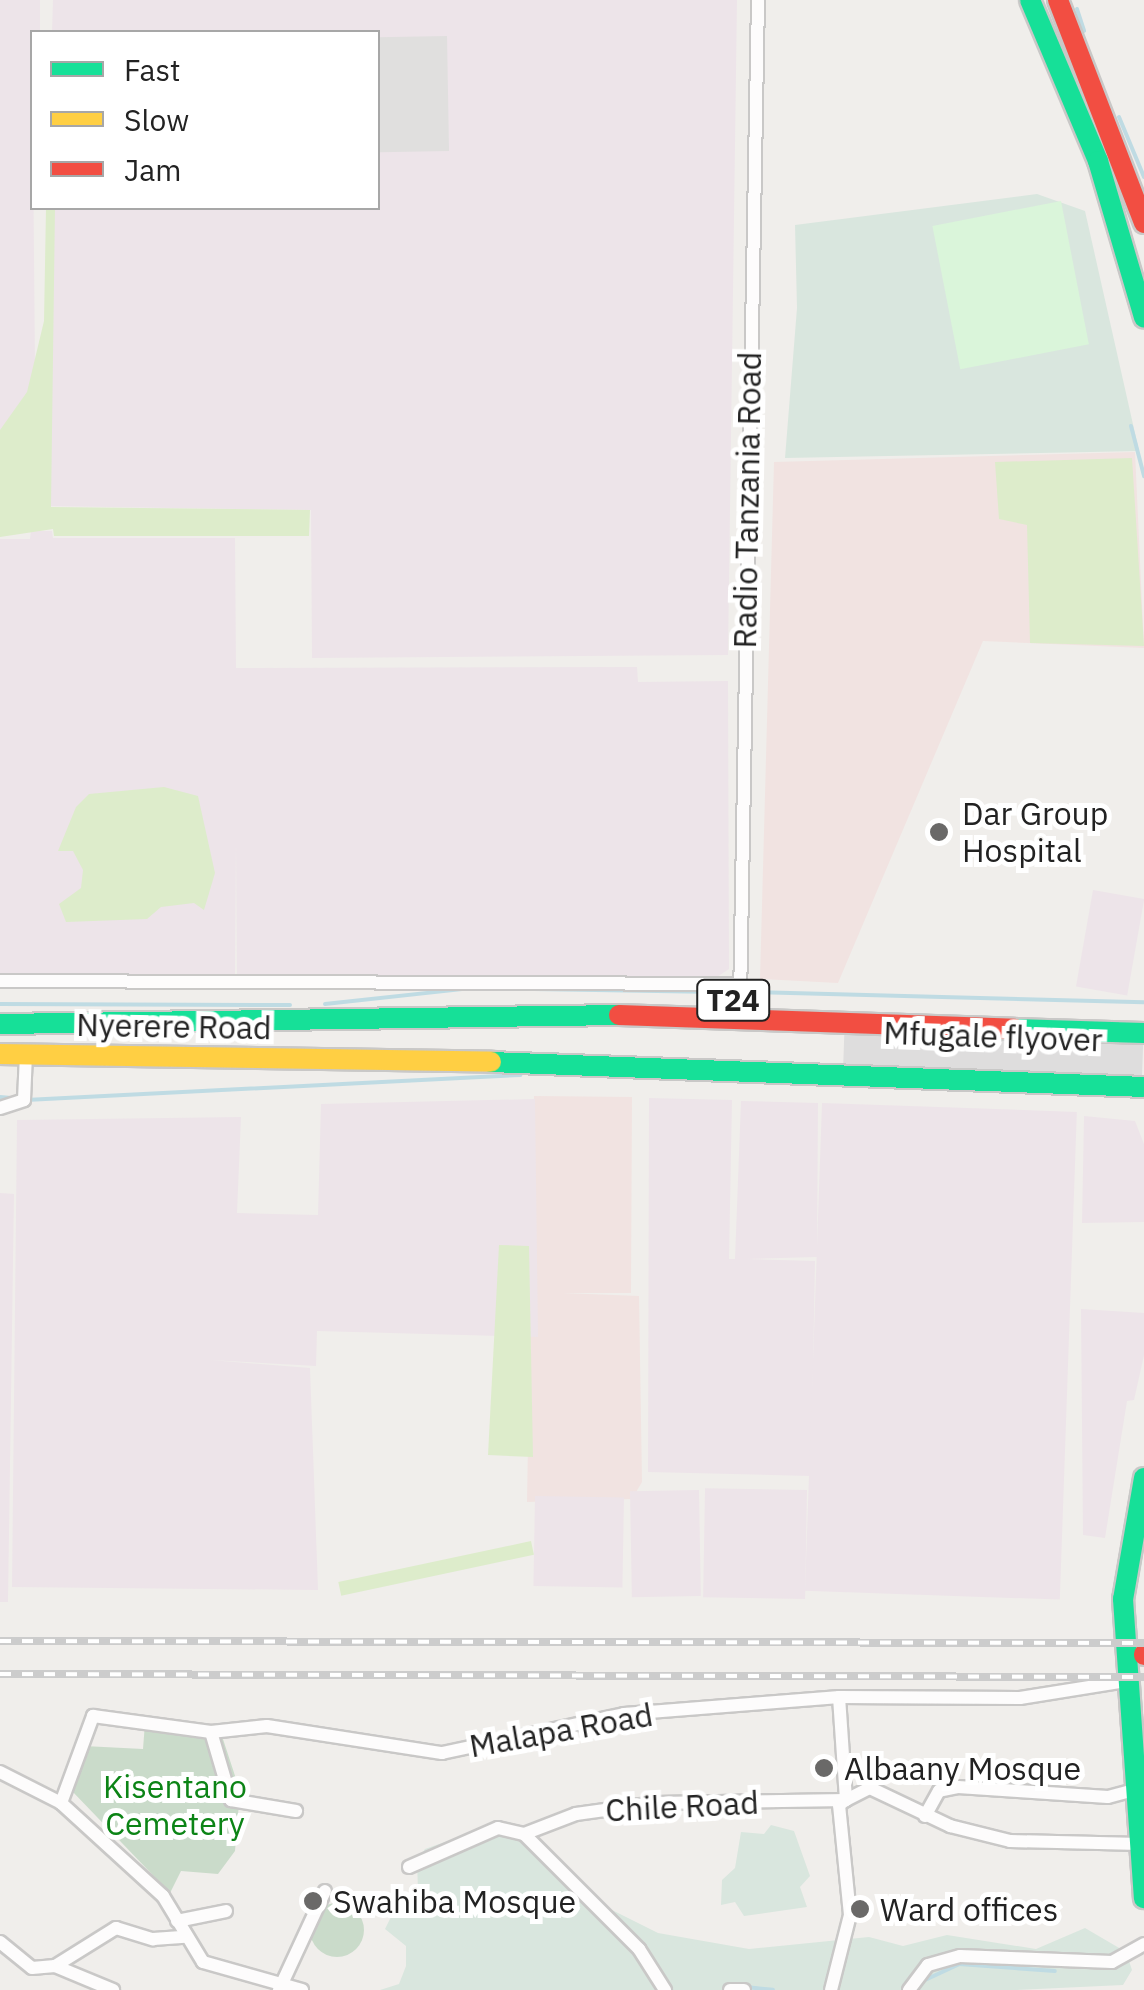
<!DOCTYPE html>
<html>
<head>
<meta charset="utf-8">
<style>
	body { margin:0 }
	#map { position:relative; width:1144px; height:1990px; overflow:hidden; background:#f0eeeb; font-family:"IBM Plex Sans",sans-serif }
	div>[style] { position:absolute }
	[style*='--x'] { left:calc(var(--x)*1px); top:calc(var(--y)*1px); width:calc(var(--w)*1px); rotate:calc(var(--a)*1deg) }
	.commercial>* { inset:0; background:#f1e3e1 }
	.industrial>* { inset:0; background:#ede4e9; transform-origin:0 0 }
	.grass>* { inset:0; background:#ddeccb; transform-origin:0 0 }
	.wetland>* { inset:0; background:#d9e6de }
	.cemetery>* { inset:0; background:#cadbca }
	.round { border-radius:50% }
	.park>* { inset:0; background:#daf5da; transform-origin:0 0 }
	.parking>* { inset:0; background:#e0dfde; transform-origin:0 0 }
	.pier>* { inset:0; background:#dedddd; transform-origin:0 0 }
	.stream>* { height:4px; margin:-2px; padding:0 2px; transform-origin:2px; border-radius:2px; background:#bfdbe3 }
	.roads { filter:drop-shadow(2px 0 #c9c8c7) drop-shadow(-2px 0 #c9c8c7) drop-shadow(0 2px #c9c8c7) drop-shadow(0 -2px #c9c8c7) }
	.street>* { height:12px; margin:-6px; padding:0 6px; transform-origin:6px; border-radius:6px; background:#fdfcfc }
	.fast>* { height:20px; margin:-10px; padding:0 10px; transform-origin:10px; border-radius:10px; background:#16e098 }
	.slow>* { height:20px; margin:-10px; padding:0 10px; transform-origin:10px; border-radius:10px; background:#ffcf43 }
	.jam>* { height:20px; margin:-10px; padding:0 10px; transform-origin:10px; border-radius:10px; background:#f24e42 }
	.rail>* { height:8px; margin-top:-4px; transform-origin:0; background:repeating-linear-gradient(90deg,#fff 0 11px,#ccc 0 22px); box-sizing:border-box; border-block:2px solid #ccc }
	.dots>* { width:28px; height:28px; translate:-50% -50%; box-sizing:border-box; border:5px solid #fff; border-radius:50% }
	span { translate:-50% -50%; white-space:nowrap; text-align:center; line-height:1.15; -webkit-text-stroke:10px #fff; paint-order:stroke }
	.shield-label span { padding:2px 8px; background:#fff; border:2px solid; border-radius:8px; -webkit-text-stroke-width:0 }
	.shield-label { font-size:30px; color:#222; font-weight:700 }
	.street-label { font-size:32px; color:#222 }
	.poi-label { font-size:32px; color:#222 }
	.left { translate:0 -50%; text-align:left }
	.park-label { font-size:32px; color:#0c8416 }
	.legend { position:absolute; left:30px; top:30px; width:350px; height:180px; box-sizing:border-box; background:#fff; border:2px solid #a7a7a7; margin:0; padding:12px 18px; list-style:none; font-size:30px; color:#222 }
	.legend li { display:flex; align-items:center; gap:20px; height:50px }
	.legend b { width:50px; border:2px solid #a7a7a7 }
</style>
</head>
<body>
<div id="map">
	<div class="commercial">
		<i style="clip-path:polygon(1135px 452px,1144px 648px,983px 641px,838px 983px,760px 979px,774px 462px)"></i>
		<i style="clip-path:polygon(534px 1096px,632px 1097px,631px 1293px,562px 1293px,639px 1296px,642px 1482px,632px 1499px,527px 1502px)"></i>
	</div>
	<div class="industrial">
		<i style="clip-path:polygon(0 0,40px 0,40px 32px,32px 32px,35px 367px,27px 398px,0 436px)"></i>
		<i style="clip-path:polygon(53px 0,737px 0,728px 655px,312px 658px,311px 510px,45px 506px,50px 208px,378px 208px,378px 32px,52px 32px)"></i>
		<i style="clip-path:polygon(31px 531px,52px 531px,53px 538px,235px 538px,236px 668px,637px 667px,638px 682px,728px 681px,729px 969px,717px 977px,237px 981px,236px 843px,235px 974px,0 975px,0 539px,30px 539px)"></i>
		<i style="left:1093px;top:890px;width:52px;height:98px;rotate:10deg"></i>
		<i style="clip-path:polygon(649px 1098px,732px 1100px,729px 1259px,735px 1259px,741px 1101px,818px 1103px,817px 1257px,747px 1259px,815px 1261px,811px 1476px,648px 1472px)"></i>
		<i style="clip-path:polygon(535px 1099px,538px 1337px,317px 1331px,316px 1366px,210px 1360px,310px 1368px,318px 1590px,12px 1587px,17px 1120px,241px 1117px,237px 1213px,318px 1215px,321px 1104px)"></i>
		<i style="left:822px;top:1103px;width:255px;height:488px;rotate:2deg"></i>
		<i style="clip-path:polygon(1084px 1116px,1135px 1121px,1144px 1144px,1144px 1222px,1082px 1223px)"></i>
		<i style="clip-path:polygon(0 1193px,14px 1194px,8px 1602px,0 1602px)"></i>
		<i style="clip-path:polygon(1081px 1309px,1144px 1313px,1144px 1355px,1134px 1400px,1127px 1401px,1105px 1538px,1083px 1535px)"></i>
		<i style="left:699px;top:1490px;width:106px;height:69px;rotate:89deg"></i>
		<i style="left:807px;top:1490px;width:109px;height:102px;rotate:91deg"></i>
		<i style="left:535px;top:1496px;width:89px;height:90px;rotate:1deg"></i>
	</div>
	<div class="grass">
		<i style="clip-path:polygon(46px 208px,55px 208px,51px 507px,310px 510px,309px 536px,54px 536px,53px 529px,0 537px,0 430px,27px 392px,44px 321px)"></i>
		<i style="clip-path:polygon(1132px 458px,1144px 646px,1030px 643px,1027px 525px,999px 519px,995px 462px)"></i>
		<i style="clip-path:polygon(164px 787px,198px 796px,215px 873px,204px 910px,194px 903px,161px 907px,147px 919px,66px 922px,59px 904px,81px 888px,83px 870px,73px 851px,58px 851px,76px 807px,89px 794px)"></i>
		<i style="clip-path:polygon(499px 1245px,529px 1246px,533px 1457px,488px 1455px)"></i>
		<i style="left:531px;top:1541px;width:14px;height:197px;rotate:78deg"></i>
	</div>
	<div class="wetland">
		<i style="clip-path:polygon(1037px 194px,1085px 211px,1139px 451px,785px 458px,797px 308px,795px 225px)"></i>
		<i style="clip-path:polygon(771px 1825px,794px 1831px,810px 1876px,800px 1887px,807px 1907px,744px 1916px,735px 1902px,721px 1905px,722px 1880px,735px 1868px,741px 1832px,764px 1834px)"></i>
		<i style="clip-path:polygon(517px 1828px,540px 1838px,610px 1909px,658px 1933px,749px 1949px,869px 1937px,903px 1946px,947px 1935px,1036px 1949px,1085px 1928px,1126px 1952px,1132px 1970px,1123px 1985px,1016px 1990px,380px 1990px,399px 1984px,406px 1966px,406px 1946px,385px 1929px,401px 1897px,418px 1891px,417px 1861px,425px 1849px,482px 1829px)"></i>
	</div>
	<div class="cemetery">
		<i style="clip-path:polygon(145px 1723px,220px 1730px,240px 1791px,235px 1851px,218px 1874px,181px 1871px,170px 1893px,72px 1791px,84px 1746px,143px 1749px)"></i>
		<i class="round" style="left:310px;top:1903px;width:54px;height:54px"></i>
	</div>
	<div class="park">
		<i style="left:1061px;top:201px;width:146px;height:131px;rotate:79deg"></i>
	</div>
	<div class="parking">
		<i style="left:447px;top:36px;width:115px;height:69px;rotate:89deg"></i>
	</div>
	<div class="pier">
		<i style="left:845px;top:1014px;width:299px;height:56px;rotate:2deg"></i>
	</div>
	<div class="stream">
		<i style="--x:1077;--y:9;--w:23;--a:72"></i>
		<i style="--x:1119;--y:117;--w:65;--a:67.4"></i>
		<i style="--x:1131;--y:426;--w:52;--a:75.4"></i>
		<i style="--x:534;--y:989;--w:200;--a:0.9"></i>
		<i style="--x:751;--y:992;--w:393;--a:1.5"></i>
		<i style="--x:0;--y:1004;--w:290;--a:0.2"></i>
		<i style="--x:325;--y:1004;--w:140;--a:-6.2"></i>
		<i style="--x:0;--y:1097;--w:11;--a:5"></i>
		<i style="--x:26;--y:1100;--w:495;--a:-2.9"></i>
		<i style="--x:536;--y:1739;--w:35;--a:-12"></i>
		<i style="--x:111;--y:1857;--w:36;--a:42"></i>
		<i style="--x:925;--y:1980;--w:38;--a:-25"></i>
		<i style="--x:959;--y:1964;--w:96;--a:4.2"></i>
		<i style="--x:746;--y:1987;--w:27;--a:6"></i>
	</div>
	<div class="roads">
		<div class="street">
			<i style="--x:0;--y:981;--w:739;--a:0.23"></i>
			<i style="--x:740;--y:1000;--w:1000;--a:-88.97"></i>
			<i style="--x:0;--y:1108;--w:25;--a:-18"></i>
			<i style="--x:24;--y:1100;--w:45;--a:-87.5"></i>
			<i style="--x:839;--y:1697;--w:103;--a:86.1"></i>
			<i style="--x:211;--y:1732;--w:71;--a:73.6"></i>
			<i style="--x:231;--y:1800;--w:66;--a:9.6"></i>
			<i style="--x:0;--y:1772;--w:68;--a:26.9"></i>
			<i style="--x:61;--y:1803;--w:138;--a:42.4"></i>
			<i style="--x:163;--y:1896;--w:77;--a:58.8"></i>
			<i style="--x:203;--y:1962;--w:103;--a:15.8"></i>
			<i style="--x:61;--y:1803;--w:93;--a:-69.8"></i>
			<i style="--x:93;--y:1716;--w:119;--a:7.7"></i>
			<i style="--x:211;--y:1732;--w:56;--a:-6.1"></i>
			<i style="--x:267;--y:1726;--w:177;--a:8.8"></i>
			<i style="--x:442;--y:1753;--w:186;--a:-12.1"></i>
			<i style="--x:624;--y:1714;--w:216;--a:-4.5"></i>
			<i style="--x:839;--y:1697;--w:181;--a:0.3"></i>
			<i style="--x:1020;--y:1698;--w:107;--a:-9.1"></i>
			<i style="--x:925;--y:1816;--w:29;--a:-61"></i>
			<i style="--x:939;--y:1791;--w:19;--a:-12"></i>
			<i style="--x:958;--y:1787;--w:150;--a:3.8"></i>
			<i style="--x:1108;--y:1797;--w:28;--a:-15"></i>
			<i style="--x:524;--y:1834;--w:56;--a:-21"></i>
			<i style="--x:576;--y:1814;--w:80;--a:-7.9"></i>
			<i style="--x:655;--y:1803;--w:191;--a:-0.9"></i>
			<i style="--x:846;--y:1800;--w:27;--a:-27"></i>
			<i style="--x:870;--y:1788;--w:89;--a:25.4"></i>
			<i style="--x:950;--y:1826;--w:62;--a:14"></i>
			<i style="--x:1010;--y:1841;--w:130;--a:1.3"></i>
			<i style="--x:409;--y:1867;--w:97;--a:-23.7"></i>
			<i style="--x:498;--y:1828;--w:27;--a:13"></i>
			<i style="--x:524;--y:1834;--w:163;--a:45"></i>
			<i style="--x:639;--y:1949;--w:49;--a:57.6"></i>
			<i style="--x:177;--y:1921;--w:50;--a:-11.5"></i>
			<i style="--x:0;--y:1942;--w:41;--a:39.1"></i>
			<i style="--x:32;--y:1968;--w:23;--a:-5"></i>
			<i style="--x:55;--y:1966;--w:72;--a:-31.9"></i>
			<i style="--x:116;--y:1928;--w:39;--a:17"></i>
			<i style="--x:153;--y:1939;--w:32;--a:-4"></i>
			<i style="--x:55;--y:1966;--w:63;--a:22.5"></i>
			<i style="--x:279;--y:1990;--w:109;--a:-65.1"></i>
			<i style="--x:730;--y:1990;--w:14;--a:0"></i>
			<i style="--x:831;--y:1990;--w:77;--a:-75.8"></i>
			<i style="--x:850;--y:1915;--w:111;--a:-95.7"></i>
			<i style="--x:839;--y:1805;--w:9;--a:-36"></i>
			<i style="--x:909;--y:1990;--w:31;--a:-53"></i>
			<i style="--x:928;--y:1965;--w:33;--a:-16"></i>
			<i style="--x:960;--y:1956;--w:152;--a:2.3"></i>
			<i style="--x:1112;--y:1962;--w:37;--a:-29"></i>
		</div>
		<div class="fast">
			<i style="--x:1030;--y:0;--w:175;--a:67.1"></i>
			<i style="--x:1098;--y:161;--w:163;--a:73.6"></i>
			<i style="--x:0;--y:1024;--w:619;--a:-0.83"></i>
			<i style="--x:1015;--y:1029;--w:129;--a:1.8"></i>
			<i style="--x:491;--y:1062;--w:653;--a:2.19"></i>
			<i style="--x:1144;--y:1478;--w:123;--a:99.8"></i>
			<i style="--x:1123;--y:1599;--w:300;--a:86"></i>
		</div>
		<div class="slow">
			<i style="--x:0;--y:1054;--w:491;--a:0.9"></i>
		</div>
		<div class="jam">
			<i style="--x:1058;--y:0;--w:239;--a:68.9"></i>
			<i style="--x:619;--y:1015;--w:396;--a:2"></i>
			<i style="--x:1144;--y:1654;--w:1;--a:90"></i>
		</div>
	</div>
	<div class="rail">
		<i style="--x:0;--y:1641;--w:1144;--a:0.1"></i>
		<i style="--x:0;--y:1674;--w:1144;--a:0.15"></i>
	</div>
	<div class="dots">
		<i style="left:939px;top:832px;background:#6a6968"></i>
		<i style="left:824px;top:1768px;background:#6a6968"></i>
		<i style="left:313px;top:1901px;background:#6a6968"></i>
		<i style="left:860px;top:1909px;background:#6a6968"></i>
	</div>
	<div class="shield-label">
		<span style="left:733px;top:1000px">T24</span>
	</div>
	<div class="street-label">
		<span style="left:747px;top:500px;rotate:-89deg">Radio Tanzania Road</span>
		<span style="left:174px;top:1026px;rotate:1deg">Nyerere Road</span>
		<span style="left:993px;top:1036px;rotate:2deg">Mfugale flyover</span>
		<span style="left:561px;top:1730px;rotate:-10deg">Malapa Road</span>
		<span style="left:682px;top:1806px;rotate:-3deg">Chile Road</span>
	</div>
	<div class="poi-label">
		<span class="left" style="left:962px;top:832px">Dar Group<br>Hospital</span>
		<span class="left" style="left:844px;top:1768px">Albaany Mosque</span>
		<span class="left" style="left:333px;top:1901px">Swahiba Mosque</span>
		<span class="left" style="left:880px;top:1909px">Ward offices</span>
	</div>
	<div class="park-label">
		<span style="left:175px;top:1805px">Kisentano<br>Cemetery</span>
	</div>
	<ul class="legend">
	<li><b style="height:12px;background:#16e098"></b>Fast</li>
	<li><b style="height:12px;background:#ffcf43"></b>Slow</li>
	<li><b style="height:12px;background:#f24e42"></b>Jam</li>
	</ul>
</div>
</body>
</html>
